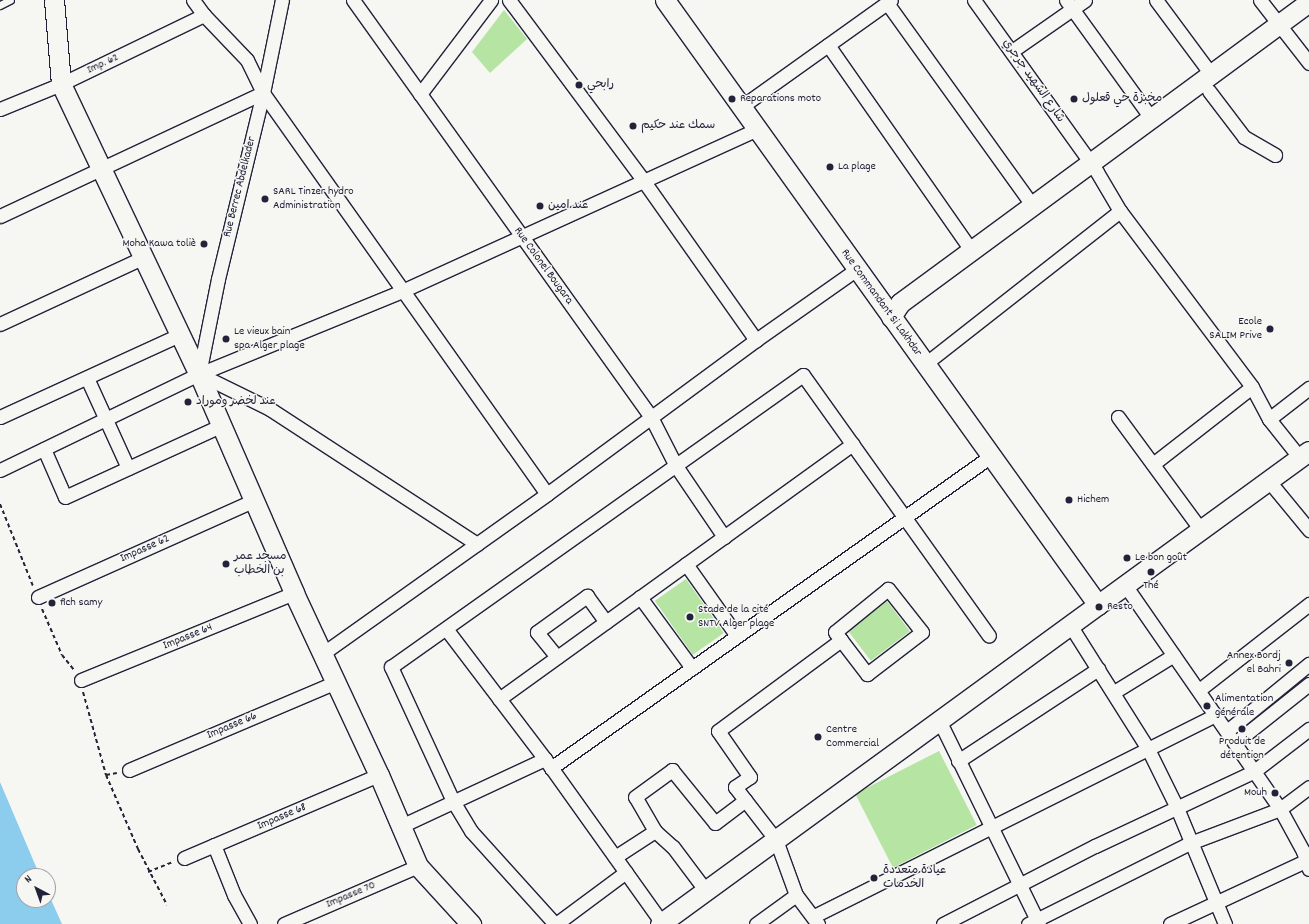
<!DOCTYPE html>
<html>
<head>
<meta charset="utf-8">
<style>
	body { margin:0 }
	#map { position:relative; width:1309px; height:924px; overflow:hidden; background:#f6f6f2; font-family:Dekko,"Playpen Sans Arabic",sans-serif }
	div>[style] { position:absolute }
	[style*='--x'] { left:calc(var(--x)*1px); top:calc(var(--y)*1px); width:calc(var(--w)*1px); rotate:calc(var(--a)*1deg) }
	.green>* { inset:0; background:#b6e4a3; transform-origin:0 0 }
	.water>* { inset:0; background:#8ccded }
	.path>* { height:2px; margin-top:-1px; transform-origin:0; background:repeating-linear-gradient(90deg,#22223b 0 4px,transparent 0 7px) }
	.roads { filter:drop-shadow(1px 0 #22223b) drop-shadow(-1px 0 #22223b) drop-shadow(0 1px #22223b) drop-shadow(0 -1px #22223b) }
	.lane>* { height:7px; margin:-3.5px; padding:0 3.5px; transform-origin:3.5px; border-radius:3.5px; background:#f6f6f2 }
	.street>* { height:13px; margin:-6.5px; padding:0 6.5px; transform-origin:6.5px; border-radius:6.5px; background:#f6f6f2 }
	.secondary>* { height:19px; margin:-9.5px; padding:0 9.5px; transform-origin:9.5px; border-radius:9.5px; background:#f6f6f2 }
	.dots>* { width:11px; height:11px; translate:-50% -50%; box-sizing:border-box; border:2px solid #f6f6f2; border-radius:50% }
	span { translate:-50% -50%; white-space:nowrap; text-align:center; line-height:1.15; -webkit-text-stroke:3px #f6f6f2; paint-order:stroke }
	.street-label { font-size:12px; color:#22223b }
	.poi-label { font-size:12px; color:#22223b }
	.left { translate:0 -50%; text-align:left }
	.right { translate:-100% -50%; text-align:right }
	.north { position:absolute; left:16px; top:868px; width:40px; height:40px; box-sizing:border-box; background:#f6f6f2; border:1px solid #a1a1a9; border-radius:50%; rotate:319deg; font-size:11px; font-weight:700; line-height:16px; text-align:center; color:#22223b }
	.north::after { content:''; display:block; margin:auto; width:14px; height:18px; background:#22223b; clip-path:polygon(50% 0,100% 100%,50% 72%,0 100%) }
</style>
</head>
<body>
<div id="map">
	<div class="green">
		<i style="clip-path:polygon(504px 10px,527px 39px,490px 73px,472px 52px)"></i>
		<i style="left:686px;top:579px;width:66px;height:38px;rotate:55deg"></i>
		<i style="left:887px;top:601px;width:38px;height:49px;rotate:53deg"></i>
		<i style="left:939px;top:751px;width:83px;height:94px;rotate:63deg"></i>
	</div>
	<div class="water">
		<i style="clip-path:polygon(0 782px,40px 876px,24px 876px,24px 900px,48px 900px,48px 893px,62px 924px,0 924px)"></i>
	</div>
	<div class="path">
		<i style="--x:0;--y:504;--w:88;--a:68.1"></i>
		<i style="--x:42;--y:609;--w:50;--a:66.5"></i>
		<i style="--x:62;--y:655;--w:19;--a:51"></i>
		<i style="--x:83;--y:692;--w:86;--a:74.5"></i>
		<i style="--x:106;--y:775;--w:81;--a:66.6"></i>
		<i style="--x:138;--y:849;--w:63;--a:62.6"></i>
		<i style="--x:106;--y:775;--w:11;--a:-10"></i>
		<i style="--x:148;--y:872;--w:27;--a:-22"></i>
	</div>
	<div class="roads">
		<div class="lane">
			<i style="--x:0;--y:5;--w:11;--a:-27"></i>
		</div>
		<div class="street">
			<i style="--x:193;--y:0;--w:19;--a:54"></i>
			<i style="--x:204;--y:15;--w:62;--a:46.3"></i>
			<i style="--x:247;--y:60;--w:37;--a:64"></i>
			<i style="--x:263;--y:93;--w:491;--a:54.7"></i>
			<i style="--x:353;--y:0;--w:513;--a:54.45"></i>
			<i style="--x:651;--y:417;--w:55;--a:63"></i>
			<i style="--x:676;--y:466;--w:86;--a:55.9"></i>
			<i style="--x:509;--y:0;--w:224;--a:53.3"></i>
			<i style="--x:643;--y:180;--w:196;--a:54.8"></i>
			<i style="--x:974;--y:0;--w:211;--a:54.4"></i>
			<i style="--x:1097;--y:172;--w:45;--a:59.5"></i>
			<i style="--x:1120;--y:211;--w:220;--a:53.1"></i>
			<i style="--x:1252;--y:387;--w:36;--a:62"></i>
			<i style="--x:1269;--y:419;--w:50;--a:51.5"></i>
			<i style="--x:1066;--y:0;--w:145;--a:54.2"></i>
			<i style="--x:1156;--y:0;--w:92;--a:53.4"></i>
			<i style="--x:1260;--y:0;--w:80;--a:52.1"></i>
			<i style="--x:887;--y:3;--w:249;--a:54.3"></i>
			<i style="--x:828;--y:45;--w:250;--a:55.1"></i>
			<i style="--x:1012;--y:51;--w:89;--a:-34.9"></i>
			<i style="--x:1209;--y:91;--w:58;--a:52.7"></i>
			<i style="--x:1244;--y:137;--w:36;--a:30"></i>
			<i style="--x:420;--y:94;--w:118;--a:-52.9"></i>
			<i style="--x:741;--y:107;--w:184;--a:-35.5"></i>
			<i style="--x:0;--y:109;--w:66;--a:-22.3"></i>
			<i style="--x:61;--y:84;--w:159;--a:-25.8"></i>
			<i style="--x:0;--y:216;--w:290;--a:-25.1"></i>
			<i style="--x:0;--y:324;--w:157;--a:-24.9"></i>
			<i style="--x:925;--y:364;--w:248;--a:-38.1"></i>
			<i style="--x:199;--y:374;--w:97;--a:-78.7"></i>
			<i style="--x:218;--y:279;--w:191;--a:-76.4"></i>
			<i style="--x:263;--y:93;--w:95;--a:-78.5"></i>
			<i style="--x:199;--y:374;--w:79;--a:26.2"></i>
			<i style="--x:270;--y:409;--w:247;--a:33.1"></i>
			<i style="--x:87;--y:378;--w:99;--a:65.5"></i>
			<i style="--x:0;--y:417;--w:197;--a:-24.6"></i>
			<i style="--x:1118;--y:417;--w:140;--a:53.7"></i>
			<i style="--x:1269;--y:419;--w:51;--a:-37.8"></i>
			<i style="--x:44;--y:449;--w:52;--a:66.4"></i>
			<i style="--x:65;--y:497;--w:170;--a:-24.6"></i>
			<i style="--x:1153;--y:464;--w:125;--a:-37.9"></i>
			<i style="--x:0;--y:470;--w:221;--a:-25.8"></i>
			<i style="--x:199;--y:374;--w:219;--a:-22.2"></i>
			<i style="--x:402;--y:291;--w:390;--a:-24.5"></i>
			<i style="--x:1268;--y:480;--w:65;--a:50.6"></i>
			<i style="--x:686;--y:564;--w:88;--a:54.7"></i>
			<i style="--x:1125;--y:585;--w:272;--a:55.3"></i>
			<i style="--x:1280;--y:809;--w:48;--a:61.3"></i>
			<i style="--x:1303;--y:851;--w:19;--a:72"></i>
			<i style="--x:38;--y:597;--w:235;--a:-24.1"></i>
			<i style="--x:640;--y:597;--w:88;--a:53.8"></i>
			<i style="--x:1070;--y:625;--w:146;--a:57.8"></i>
			<i style="--x:1148;--y:749;--w:66;--a:63.8"></i>
			<i style="--x:1177;--y:808;--w:126;--a:67.5"></i>
			<i style="--x:447;--y:630;--w:162;--a:52.8"></i>
			<i style="--x:545;--y:759;--w:201;--a:54.5"></i>
			<i style="--x:322;--y:654;--w:276;--a:-35.4"></i>
			<i style="--x:547;--y:494;--w:260;--a:-36.4"></i>
			<i style="--x:756;--y:340;--w:123;--a:-35.1"></i>
			<i style="--x:557;--y:657;--w:32;--a:-129"></i>
			<i style="--x:537;--y:632;--w:62;--a:-35.8"></i>
			<i style="--x:587;--y:596;--w:32;--a:54"></i>
			<i style="--x:81;--y:680;--w:230;--a:-22.2"></i>
			<i style="--x:1199;--y:690;--w:140;--a:-38"></i>
			<i style="--x:1114;--y:692;--w:70;--a:-31.7"></i>
			<i style="--x:499;--y:699;--w:436;--a:-35.8"></i>
			<i style="--x:939;--y:720;--w:227;--a:63.9"></i>
			<i style="--x:1227;--y:731;--w:106;--a:-39.3"></i>
			<i style="--x:1236;--y:742;--w:93;--a:-38.5"></i>
			<i style="--x:958;--y:761;--w:168;--a:-33.3"></i>
			<i style="--x:551;--y:768;--w:539;--a:-35.34"></i>
			<i style="--x:129;--y:770;--w:225;--a:-23"></i>
			<i style="--x:401;--y:826;--w:159;--a:-25"></i>
			<i style="--x:655;--y:831;--w:24;--a:42"></i>
			<i style="--x:673;--y:847;--w:55;--a:53.1"></i>
			<i style="--x:214;--y:845;--w:54;--a:68.2"></i>
			<i style="--x:234;--y:895;--w:33;--a:61"></i>
			<i style="--x:615;--y:857;--w:48;--a:-33"></i>
			<i style="--x:655;--y:831;--w:39;--a:-120"></i>
			<i style="--x:635;--y:797;--w:46;--a:-36.1"></i>
			<i style="--x:672;--y:770;--w:68;--a:50.9"></i>
			<i style="--x:715;--y:823;--w:38;--a:-37"></i>
			<i style="--x:184;--y:858;--w:212;--a:-23.1"></i>
			<i style="--x:814;--y:916;--w:449;--a:-26.6"></i>
			<i style="--x:284;--y:924;--w:146;--a:-23.4"></i>
			<i style="--x:555;--y:924;--w:125;--a:-132.1"></i>
			<i style="--x:471;--y:831;--w:35;--a:-121"></i>
			<i style="--x:453;--y:801;--w:148;--a:-114.8"></i>
			<i style="--x:391;--y:667;--w:505;--a:-35.33"></i>
			<i style="--x:803;--y:375;--w:320;--a:54.5"></i>
			<i style="--x:556;--y:924;--w:87;--a:-36.6"></i>
			<i style="--x:756;--y:924;--w:49;--a:-35.9"></i>
			<i style="--x:818;--y:924;--w:36;--a:-127"></i>
			<i style="--x:796;--y:895;--w:59;--a:-110"></i>
			<i style="--x:776;--y:840;--w:67;--a:-127.7"></i>
			<i style="--x:735;--y:787;--w:18;--a:-34"></i>
			<i style="--x:750;--y:777;--w:56;--a:-124.8"></i>
			<i style="--x:718;--y:731;--w:153;--a:-36.5"></i>
			<i style="--x:841;--y:640;--w:43;--a:52.6"></i>
			<i style="--x:867;--y:674;--w:69;--a:-37.4"></i>
			<i style="--x:922;--y:632;--w:55;--a:-128.3"></i>
			<i style="--x:888;--y:589;--w:68;--a:140.9"></i>
			<i style="--x:835;--y:632;--w:10;--a:53"></i>
			<i style="--x:943;--y:924;--w:171;--a:-27.2"></i>
			<i style="--x:1095;--y:846;--w:174;--a:-25.1"></i>
			<i style="--x:1253;--y:772;--w:71;--a:-37.5"></i>
			<i style="--x:1028;--y:924;--w:181;--a:-26.6"></i>
			<i style="--x:1190;--y:843;--w:96;--a:-20.7"></i>
			<i style="--x:1280;--y:809;--w:36;--a:-37"></i>
			<i style="--x:1170;--y:924;--w:149;--a:-25"></i>
		</div>
		<div class="secondary">
			<i style="--x:54;--y:0;--w:84;--a:85.2"></i>
			<i style="--x:61;--y:84;--w:321;--a:64.6"></i>
			<i style="--x:199;--y:374;--w:239;--a:66.5"></i>
			<i style="--x:294;--y:593;--w:201;--a:65"></i>
			<i style="--x:379;--y:775;--w:99;--a:66.8"></i>
			<i style="--x:418;--y:866;--w:79;--a:47.6"></i>
			<i style="--x:665;--y:0;--w:744;--a:54.41"></i>
			<i style="--x:891;--y:317;--w:17;--a:-57"></i>
			<i style="--x:900;--y:303;--w:508;--a:-36.35"></i>
			<i style="--x:660;--y:924;--w:803;--a:-36.09"></i>
		</div>
	</div>
	<div class="dots">
		<i style="left:579px;top:85px;background:#22223b"></i>
		<i style="left:732px;top:99px;background:#22223b"></i>
		<i style="left:1074px;top:99px;background:#22223b"></i>
		<i style="left:633px;top:126px;background:#22223b"></i>
		<i style="left:830px;top:167px;background:#22223b"></i>
		<i style="left:265px;top:199px;background:#22223b"></i>
		<i style="left:540px;top:206px;background:#22223b"></i>
		<i style="left:204px;top:244px;background:#22223b"></i>
		<i style="left:1270px;top:329px;background:#22223b"></i>
		<i style="left:226px;top:339px;background:#22223b"></i>
		<i style="left:188px;top:402px;background:#22223b"></i>
		<i style="left:1069px;top:500px;background:#22223b"></i>
		<i style="left:1127px;top:558px;background:#22223b"></i>
		<i style="left:226px;top:564px;background:#22223b"></i>
		<i style="left:1151px;top:572px;background:#22223b"></i>
		<i style="left:52px;top:603px;background:#22223b"></i>
		<i style="left:1099px;top:607px;background:#22223b"></i>
		<i style="left:690px;top:617px;background:#22223b"></i>
		<i style="left:1289px;top:663px;background:#22223b"></i>
		<i style="left:1207px;top:706px;background:#22223b"></i>
		<i style="left:1242px;top:729px;background:#22223b"></i>
		<i style="left:818px;top:737px;background:#22223b"></i>
		<i style="left:1275px;top:793px;background:#22223b"></i>
		<i style="left:874px;top:878px;background:#22223b"></i>
	</div>
	<div class="street-label">
		<span style="left:103px;top:64px;rotate:-25deg">Imp. 62</span>
		<span style="left:1033px;top:81px;rotate:55deg">شارع الشهيد جرجري</span>
		<span style="left:240px;top:187px;rotate:-76deg">Rue Berrec Abdelkader</span>
		<span style="left:543px;top:266px;rotate:54deg">Rue Colonel Bougara</span>
		<span style="left:881px;top:303px;rotate:54deg">Rue Commandant Si Lakhdar</span>
		<span style="left:145px;top:549px;rotate:-24deg">Impasse 62</span>
		<span style="left:188px;top:637px;rotate:-22deg">Impasse 64</span>
		<span style="left:232px;top:726px;rotate:-23deg">Impasse 66</span>
		<span style="left:282px;top:817px;rotate:-23deg">Impasse 68</span>
		<span style="left:351px;top:895px;rotate:-23deg">Impasse 70</span>
	</div>
	<div class="poi-label">
		<span class="left" style="left:587px;top:85px">رابحي</span>
		<span class="left" style="left:740px;top:99px">Reparations moto</span>
		<span class="left" style="left:1082px;top:99px">مخبزة حي قعلول</span>
		<span class="left" style="left:641px;top:126px">سمك عند حكيم</span>
		<span class="left" style="left:838px;top:167px">La plage</span>
		<span class="left" style="left:273px;top:199px">SARL Tinzer hydro<br>Administration</span>
		<span class="left" style="left:548px;top:206px">عند امين</span>
		<span class="right" style="left:196px;top:244px">Moha Kawa toliè</span>
		<span class="right" style="left:1262px;top:329px">Ecole<br>SALIM Prive</span>
		<span class="left" style="left:234px;top:339px">Le vieux bain<br>spa Alger plage</span>
		<span class="left" style="left:196px;top:402px">عند لخضر وموراد</span>
		<span class="left" style="left:1077px;top:500px">Hichem</span>
		<span class="left" style="left:234px;top:564px">مسجد عمر<br>بن الخطاب</span>
		<span class="left" style="left:1135px;top:558px">Le bon goût</span>
		<span style="left:1151px;top:586px">Thé</span>
		<span class="left" style="left:60px;top:603px">fich samy</span>
		<span class="left" style="left:1107px;top:607px">Resto</span>
		<span class="left" style="left:698px;top:617px">Stade de la cité<br>SNTV Alger plage</span>
		<span class="right" style="left:1281px;top:663px">Annex Bordj<br>el Bahri</span>
		<span class="left" style="left:1215px;top:706px">Alimentation<br>générale</span>
		<span class="left" style="left:826px;top:737px">Centre<br>Commercial</span>
		<span style="left:1242px;top:749px">Produit de<br>détention</span>
		<span class="right" style="left:1267px;top:793px">Mouh</span>
		<span class="left" style="left:883px;top:878px">عيادة متعددة<br>الخدمات</span>
	</div>
	<div class="north">N</div>
</div>
</body>
</html>
